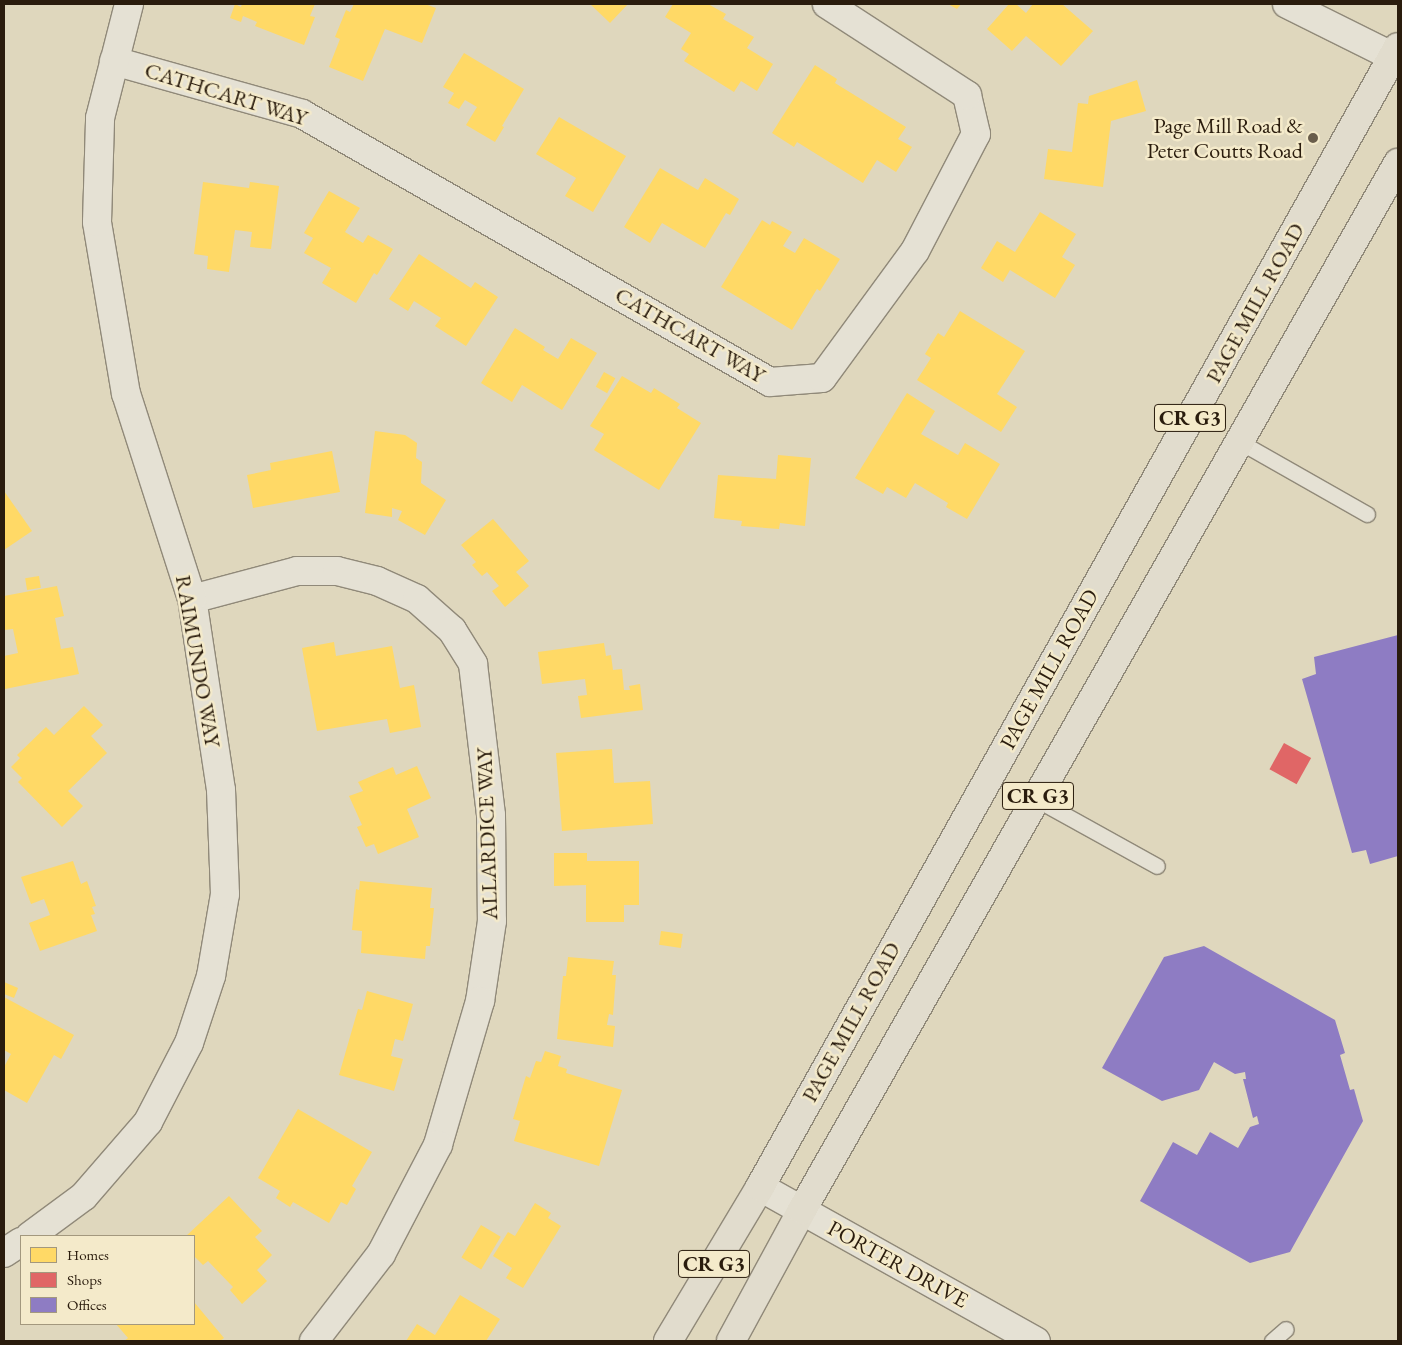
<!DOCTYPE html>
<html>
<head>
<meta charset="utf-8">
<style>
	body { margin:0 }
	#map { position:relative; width:1402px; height:1345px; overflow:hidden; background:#dfd7bd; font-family:"EB Garamond",serif }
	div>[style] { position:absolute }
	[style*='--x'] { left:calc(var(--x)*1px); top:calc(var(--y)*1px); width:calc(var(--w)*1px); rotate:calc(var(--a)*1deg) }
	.homes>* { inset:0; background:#ffd966; transform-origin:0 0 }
	.shops>* { inset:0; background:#e06666; transform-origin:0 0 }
	.offices>* { inset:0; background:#8e7cc3 }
	.roads { filter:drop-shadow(1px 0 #908979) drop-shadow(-1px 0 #908979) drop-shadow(0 1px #908979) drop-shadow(0 -1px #908979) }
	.service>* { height:15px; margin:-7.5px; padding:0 7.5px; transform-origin:7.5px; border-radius:7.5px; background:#e5e1d4 }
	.minor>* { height:28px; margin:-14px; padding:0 14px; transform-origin:14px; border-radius:14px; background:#e5e1d4 }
	.tertiary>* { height:28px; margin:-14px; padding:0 14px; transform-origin:14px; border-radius:14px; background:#e5e1d4 }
	.primary>* { height:28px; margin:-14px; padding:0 14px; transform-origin:14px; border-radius:14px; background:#e1dccd }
	.dots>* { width:14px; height:14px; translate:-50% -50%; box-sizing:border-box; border:2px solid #f4eaca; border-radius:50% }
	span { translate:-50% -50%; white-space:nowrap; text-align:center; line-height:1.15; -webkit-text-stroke:5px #f4eaca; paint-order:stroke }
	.shield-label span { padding:1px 4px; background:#f4eaca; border:1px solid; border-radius:4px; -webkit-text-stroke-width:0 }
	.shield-label { font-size:21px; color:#2a1c0d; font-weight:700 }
	.street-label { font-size:22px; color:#2a1c0d }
	.poi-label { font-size:22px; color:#2a1c0d }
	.right { translate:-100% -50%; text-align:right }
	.frame { position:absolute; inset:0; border:5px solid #2a1c0d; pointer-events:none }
	.legend { position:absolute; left:20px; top:1235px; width:175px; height:90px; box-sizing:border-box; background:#f4eaca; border:1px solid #a3987e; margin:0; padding:6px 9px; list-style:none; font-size:15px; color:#2a1c0d }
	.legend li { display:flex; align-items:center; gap:10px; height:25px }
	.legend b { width:25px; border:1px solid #a3987e }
</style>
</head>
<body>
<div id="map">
	<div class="homes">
		<i style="clip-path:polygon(235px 4px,241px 7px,242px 4px,315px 4px,310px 16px,315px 17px,304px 45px,255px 26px,257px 22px,243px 16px,241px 22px,230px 18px)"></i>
		<i style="clip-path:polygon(354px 4px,425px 4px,436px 8px,422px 43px,385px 29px,363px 81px,329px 67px,340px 39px,335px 37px,346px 10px,350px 12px)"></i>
		<i style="clip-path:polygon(590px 4px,628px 4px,610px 23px)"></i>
		<i style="clip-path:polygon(673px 4px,708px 4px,726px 14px,723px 19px,754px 37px,747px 48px,773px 64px,757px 91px,741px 81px,734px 92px,684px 61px,689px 54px,681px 49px,691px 33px,665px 17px)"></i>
		<i style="clip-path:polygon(948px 4px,961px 4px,957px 9px)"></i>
		<i style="clip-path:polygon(1009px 4px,1016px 4px,1026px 13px,1033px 4px,1062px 4px,1093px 31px,1061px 66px,1026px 36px,1012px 51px,987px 29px)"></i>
		<i style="clip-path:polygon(464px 53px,524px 89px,502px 126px,504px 127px,495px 142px,466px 125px,477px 107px,465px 100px,459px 109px,448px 103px,454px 93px,443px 87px)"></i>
		<i style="clip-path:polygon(815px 65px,837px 79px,835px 83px,906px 127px,898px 139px,912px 147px,896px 172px,877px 160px,863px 183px,797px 142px,794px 147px,772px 133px)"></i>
		<i style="clip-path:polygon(1137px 80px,1146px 111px,1111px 121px,1103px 187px,1044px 179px,1048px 149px,1072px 152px,1078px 103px,1088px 104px,1089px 96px)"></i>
		<i style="clip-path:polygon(559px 117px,626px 156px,593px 212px,565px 196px,576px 178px,536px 154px)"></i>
		<i style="clip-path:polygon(660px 168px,698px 190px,705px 178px,739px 199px,730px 215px,726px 213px,705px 248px,662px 223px,650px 243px,624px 227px)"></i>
		<i style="clip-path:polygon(203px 182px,249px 188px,250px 182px,279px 186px,271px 249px,250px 247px,252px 232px,235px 230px,229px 272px,207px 269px,208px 256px,194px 254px)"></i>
		<i style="clip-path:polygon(329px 191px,360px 208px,345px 232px,363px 243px,368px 235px,393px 249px,377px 275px,374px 273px,356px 303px,322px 283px,331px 268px,304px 253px,313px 238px,304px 233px)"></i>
		<i style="clip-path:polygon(1040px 212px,1076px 234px,1062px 257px,1075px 265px,1055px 298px,1010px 270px,1003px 282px,981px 268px,997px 241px,1015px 252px)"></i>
		<i style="clip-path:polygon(762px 220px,770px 225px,772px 221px,792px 232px,783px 246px,795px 253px,804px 238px,840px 259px,820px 291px,817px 289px,792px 330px,721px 287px)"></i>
		<i style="clip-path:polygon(419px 254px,471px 288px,475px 282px,498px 297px,466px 346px,435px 326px,441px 318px,414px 301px,408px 311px,389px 299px)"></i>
		<i style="clip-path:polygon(960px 311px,1025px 351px,997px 394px,1017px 407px,1001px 432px,917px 380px,931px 358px,925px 354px,938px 333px,944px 337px)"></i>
		<i style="clip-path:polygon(515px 328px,545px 347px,543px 350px,558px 359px,571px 338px,597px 353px,562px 410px,522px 385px,512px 402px,481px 383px)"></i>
		<i style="left:604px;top:372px;width:13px;height:17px;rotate:29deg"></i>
		<i style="clip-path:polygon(622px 376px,651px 393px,654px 388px,680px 404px,677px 408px,701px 423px,659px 490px,594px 450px,604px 434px,590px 426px)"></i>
		<i style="clip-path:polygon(907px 393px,935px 411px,921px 434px,958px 455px,965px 443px,1000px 464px,967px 519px,946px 507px,948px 503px,915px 483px,906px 498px,887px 487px,883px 494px,855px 478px)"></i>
		<i style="clip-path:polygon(375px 431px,405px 435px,417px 443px,416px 458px,422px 462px,421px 483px,446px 500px,425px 535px,398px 520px,402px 511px,392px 508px,392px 517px,365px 513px)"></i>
		<i style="clip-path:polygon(332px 451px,340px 492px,253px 508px,247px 475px,271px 470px,270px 463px)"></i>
		<i style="clip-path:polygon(778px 455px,811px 458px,805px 526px,780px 523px,779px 529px,741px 526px,742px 521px,714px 518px,718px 475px,776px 479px)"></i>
		<i style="clip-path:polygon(4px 491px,32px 531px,4px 550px)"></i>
		<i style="clip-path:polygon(493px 519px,529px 561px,516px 572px,529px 586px,505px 607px,492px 591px,499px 586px,487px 572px,482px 576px,472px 565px,476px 562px,461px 545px)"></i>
		<i style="left:39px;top:576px;width:12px;height:14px;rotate:81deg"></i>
		<i style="clip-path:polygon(57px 586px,64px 616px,55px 618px,61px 649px,73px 647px,79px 674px,5px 689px,4px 656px,18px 653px,13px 629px,4px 630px,4px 596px)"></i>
		<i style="clip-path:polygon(334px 642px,336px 656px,392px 646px,400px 688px,414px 685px,421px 727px,390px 733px,387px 719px,317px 731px,302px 648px)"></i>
		<i style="clip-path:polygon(604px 643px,606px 656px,611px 655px,613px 670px,622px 669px,624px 690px,630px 690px,629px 686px,640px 684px,643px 710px,581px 718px,578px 696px,587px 695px,585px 679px,542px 684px,538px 652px)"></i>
		<i style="clip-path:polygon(84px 706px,103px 725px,91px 736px,107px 753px,68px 791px,83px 806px,62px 827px,18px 782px,22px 778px,11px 767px,20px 758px,17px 755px,46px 727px,54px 735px)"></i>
		<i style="clip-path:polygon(612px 749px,614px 783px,650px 781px,653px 824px,562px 831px,556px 753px)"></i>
		<i style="clip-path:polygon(417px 766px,431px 798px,407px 809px,419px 837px,378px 854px,374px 844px,366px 847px,357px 827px,362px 825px,349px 796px,363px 791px,358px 782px,393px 767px,396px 775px)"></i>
		<i style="clip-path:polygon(554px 853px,587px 853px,587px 861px,639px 861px,639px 905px,624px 905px,624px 922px,586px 922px,586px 885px,554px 886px)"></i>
		<i style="clip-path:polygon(73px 861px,81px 884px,87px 881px,96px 906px,92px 907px,95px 914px,91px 915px,97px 931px,40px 951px,29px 923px,50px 915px,44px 899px,31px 904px,21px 877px)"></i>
		<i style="clip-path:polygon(360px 881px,432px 888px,430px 908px,434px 908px,430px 946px,426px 946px,425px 959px,361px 953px,362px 931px,352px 930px,356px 889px,359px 890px)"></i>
		<i style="left:661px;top:931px;width:22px;height:14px;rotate:8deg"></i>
		<i style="clip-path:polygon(568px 957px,614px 961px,612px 975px,616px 975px,613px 1015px,609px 1014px,607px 1025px,615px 1026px,613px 1047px,557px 1039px,563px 976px,566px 976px)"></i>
		<i style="clip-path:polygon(4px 982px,18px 988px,14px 998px,4px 994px)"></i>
		<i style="clip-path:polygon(367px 991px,413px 1004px,403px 1041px,395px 1039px,391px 1056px,403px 1059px,394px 1091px,339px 1075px,358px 1009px,362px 1010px)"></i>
		<i style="clip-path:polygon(4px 997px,74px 1035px,61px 1059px,54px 1055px,27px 1103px,4px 1090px,4px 1067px,11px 1054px,4px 1050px)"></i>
		<i style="clip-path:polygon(545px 1051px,561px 1056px,558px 1066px,567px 1069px,566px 1073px,622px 1090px,599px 1166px,514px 1141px,520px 1121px,513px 1119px,526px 1076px,530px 1078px,536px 1061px,541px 1062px)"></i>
		<i style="clip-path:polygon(298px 1109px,372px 1152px,352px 1186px,356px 1189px,347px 1205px,341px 1202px,329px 1223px,293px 1202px,290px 1207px,276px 1198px,280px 1191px,258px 1178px)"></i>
		<i style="clip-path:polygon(229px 1196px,262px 1231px,255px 1237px,272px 1255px,257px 1270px,267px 1281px,242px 1304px,230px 1290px,233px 1287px,208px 1261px,203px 1265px,194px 1256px,194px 1236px,186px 1236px)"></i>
		<i style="clip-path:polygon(535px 1203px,551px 1213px,548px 1218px,561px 1226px,523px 1288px,506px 1278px,512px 1268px,493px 1256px,508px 1232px,515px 1236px)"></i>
		<i style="left:481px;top:1225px;width:23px;height:38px;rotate:31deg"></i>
		<i style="clip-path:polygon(460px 1295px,500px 1319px,486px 1341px,406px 1341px,417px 1324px,435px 1335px)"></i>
		<i style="clip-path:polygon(194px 1302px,224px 1338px,220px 1341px,124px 1341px,128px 1338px,116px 1324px,194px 1324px)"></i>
	</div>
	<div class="shops">
		<i style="left:1284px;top:743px;width:31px;height:30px;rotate:29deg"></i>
	</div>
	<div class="offices">
		<i style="clip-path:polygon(1398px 635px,1398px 856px,1370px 864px,1366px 850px,1352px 853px,1302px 679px,1316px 674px,1314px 657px)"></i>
		<i style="clip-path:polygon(1204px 946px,1335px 1020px,1345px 1053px,1340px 1055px,1350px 1090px,1354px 1089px,1363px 1121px,1290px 1252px,1250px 1263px,1140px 1201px,1173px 1142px,1197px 1155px,1210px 1132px,1238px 1148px,1250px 1127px,1259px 1124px,1257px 1116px,1253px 1118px,1243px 1079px,1246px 1079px,1245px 1072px,1235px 1074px,1214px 1062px,1199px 1090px,1162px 1101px,1102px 1068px,1164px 957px)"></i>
	</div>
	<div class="roads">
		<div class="service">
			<i style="--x:1240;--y:442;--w:146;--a:29.6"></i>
			<i style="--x:1036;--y:799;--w:138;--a:29"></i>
			<i style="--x:1272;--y:1341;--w:18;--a:-41"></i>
		</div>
		<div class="minor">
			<i style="--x:114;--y:61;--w:195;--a:15.7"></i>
			<i style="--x:302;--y:114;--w:539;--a:29.8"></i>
			<i style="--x:770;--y:382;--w:52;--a:-4.4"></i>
			<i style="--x:822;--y:378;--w:157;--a:-53.8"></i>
			<i style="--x:915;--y:251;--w:132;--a:-62.5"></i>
			<i style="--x:976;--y:134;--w:40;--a:-103"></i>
			<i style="--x:967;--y:95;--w:167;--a:-147"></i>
			<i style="--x:192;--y:599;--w:109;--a:-14.9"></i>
			<i style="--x:297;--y:571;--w:40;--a:0"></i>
			<i style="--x:337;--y:571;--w:41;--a:14"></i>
			<i style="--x:377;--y:581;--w:44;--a:24.2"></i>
			<i style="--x:417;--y:599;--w:47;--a:41.5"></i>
			<i style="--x:452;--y:630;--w:40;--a:58"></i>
			<i style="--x:473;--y:664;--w:152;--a:83.2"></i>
			<i style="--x:491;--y:815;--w:106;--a:89.5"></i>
			<i style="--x:492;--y:921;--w:81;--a:98.5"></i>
			<i style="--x:480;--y:1001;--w:150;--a:106.3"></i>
			<i style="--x:438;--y:1145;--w:123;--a:117.6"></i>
			<i style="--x:381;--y:1254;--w:110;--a:127.6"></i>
			<i style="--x:30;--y:1236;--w:67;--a:-36.5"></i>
			<i style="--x:84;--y:1196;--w:98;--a:-49.1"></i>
			<i style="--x:148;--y:1122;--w:89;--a:-62.6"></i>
			<i style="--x:189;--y:1043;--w:71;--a:-71.8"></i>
			<i style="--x:211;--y:976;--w:83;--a:-80.3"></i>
			<i style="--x:225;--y:894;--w:104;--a:-92.2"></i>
			<i style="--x:221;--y:790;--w:193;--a:-98.6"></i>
			<i style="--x:192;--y:599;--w:215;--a:-107.8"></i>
			<i style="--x:126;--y:394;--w:174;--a:-99.6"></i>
			<i style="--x:97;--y:222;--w:104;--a:-88.3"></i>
			<i style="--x:100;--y:118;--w:118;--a:-75.7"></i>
			<i style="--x:4;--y:1253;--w:20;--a:-33"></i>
		</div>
		<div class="tertiary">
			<i style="--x:1287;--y:4;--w:124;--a:26.4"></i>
			<i style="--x:760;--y:1187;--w:316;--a:29.2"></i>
		</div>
		<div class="primary">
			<i style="--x:668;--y:1341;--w:179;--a:-59.1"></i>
			<i style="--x:760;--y:1187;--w:1306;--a:-60.77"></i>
			<i style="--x:731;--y:1341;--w:149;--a:-61.5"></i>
			<i style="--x:802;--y:1210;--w:1205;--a:-60.35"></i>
		</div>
	</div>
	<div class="dots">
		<i style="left:1313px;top:138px;background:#695d4b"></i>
	</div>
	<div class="shield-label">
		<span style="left:1190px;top:418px">CR G3</span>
		<span style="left:1038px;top:796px">CR G3</span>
		<span style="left:714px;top:1264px">CR G3</span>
	</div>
	<div class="street-label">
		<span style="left:226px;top:94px;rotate:17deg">CATHCART WAY</span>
		<span style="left:1255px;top:303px;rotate:-61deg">PAGE MILL ROAD</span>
		<span style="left:690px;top:335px;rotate:30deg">CATHCART WAY</span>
		<span style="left:198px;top:661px;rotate:80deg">RAIMUNDO WAY</span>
		<span style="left:1049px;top:669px;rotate:-61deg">PAGE MILL ROAD</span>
		<span style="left:487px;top:834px;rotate:-92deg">ALLARDICE WAY</span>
		<span style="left:851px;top:1022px;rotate:-61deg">PAGE MILL ROAD</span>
		<span style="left:898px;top:1264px;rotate:29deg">PORTER DRIVE</span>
	</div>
	<div class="poi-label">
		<span class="right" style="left:1303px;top:138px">Page Mill Road &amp;<br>Peter Coutts Road</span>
	</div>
	<div class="frame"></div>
	<ul class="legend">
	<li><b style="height:14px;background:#ffd966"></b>Homes</li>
	<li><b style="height:14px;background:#e06666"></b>Shops</li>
	<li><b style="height:14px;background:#8e7cc3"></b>Offices</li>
	</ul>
</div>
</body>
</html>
